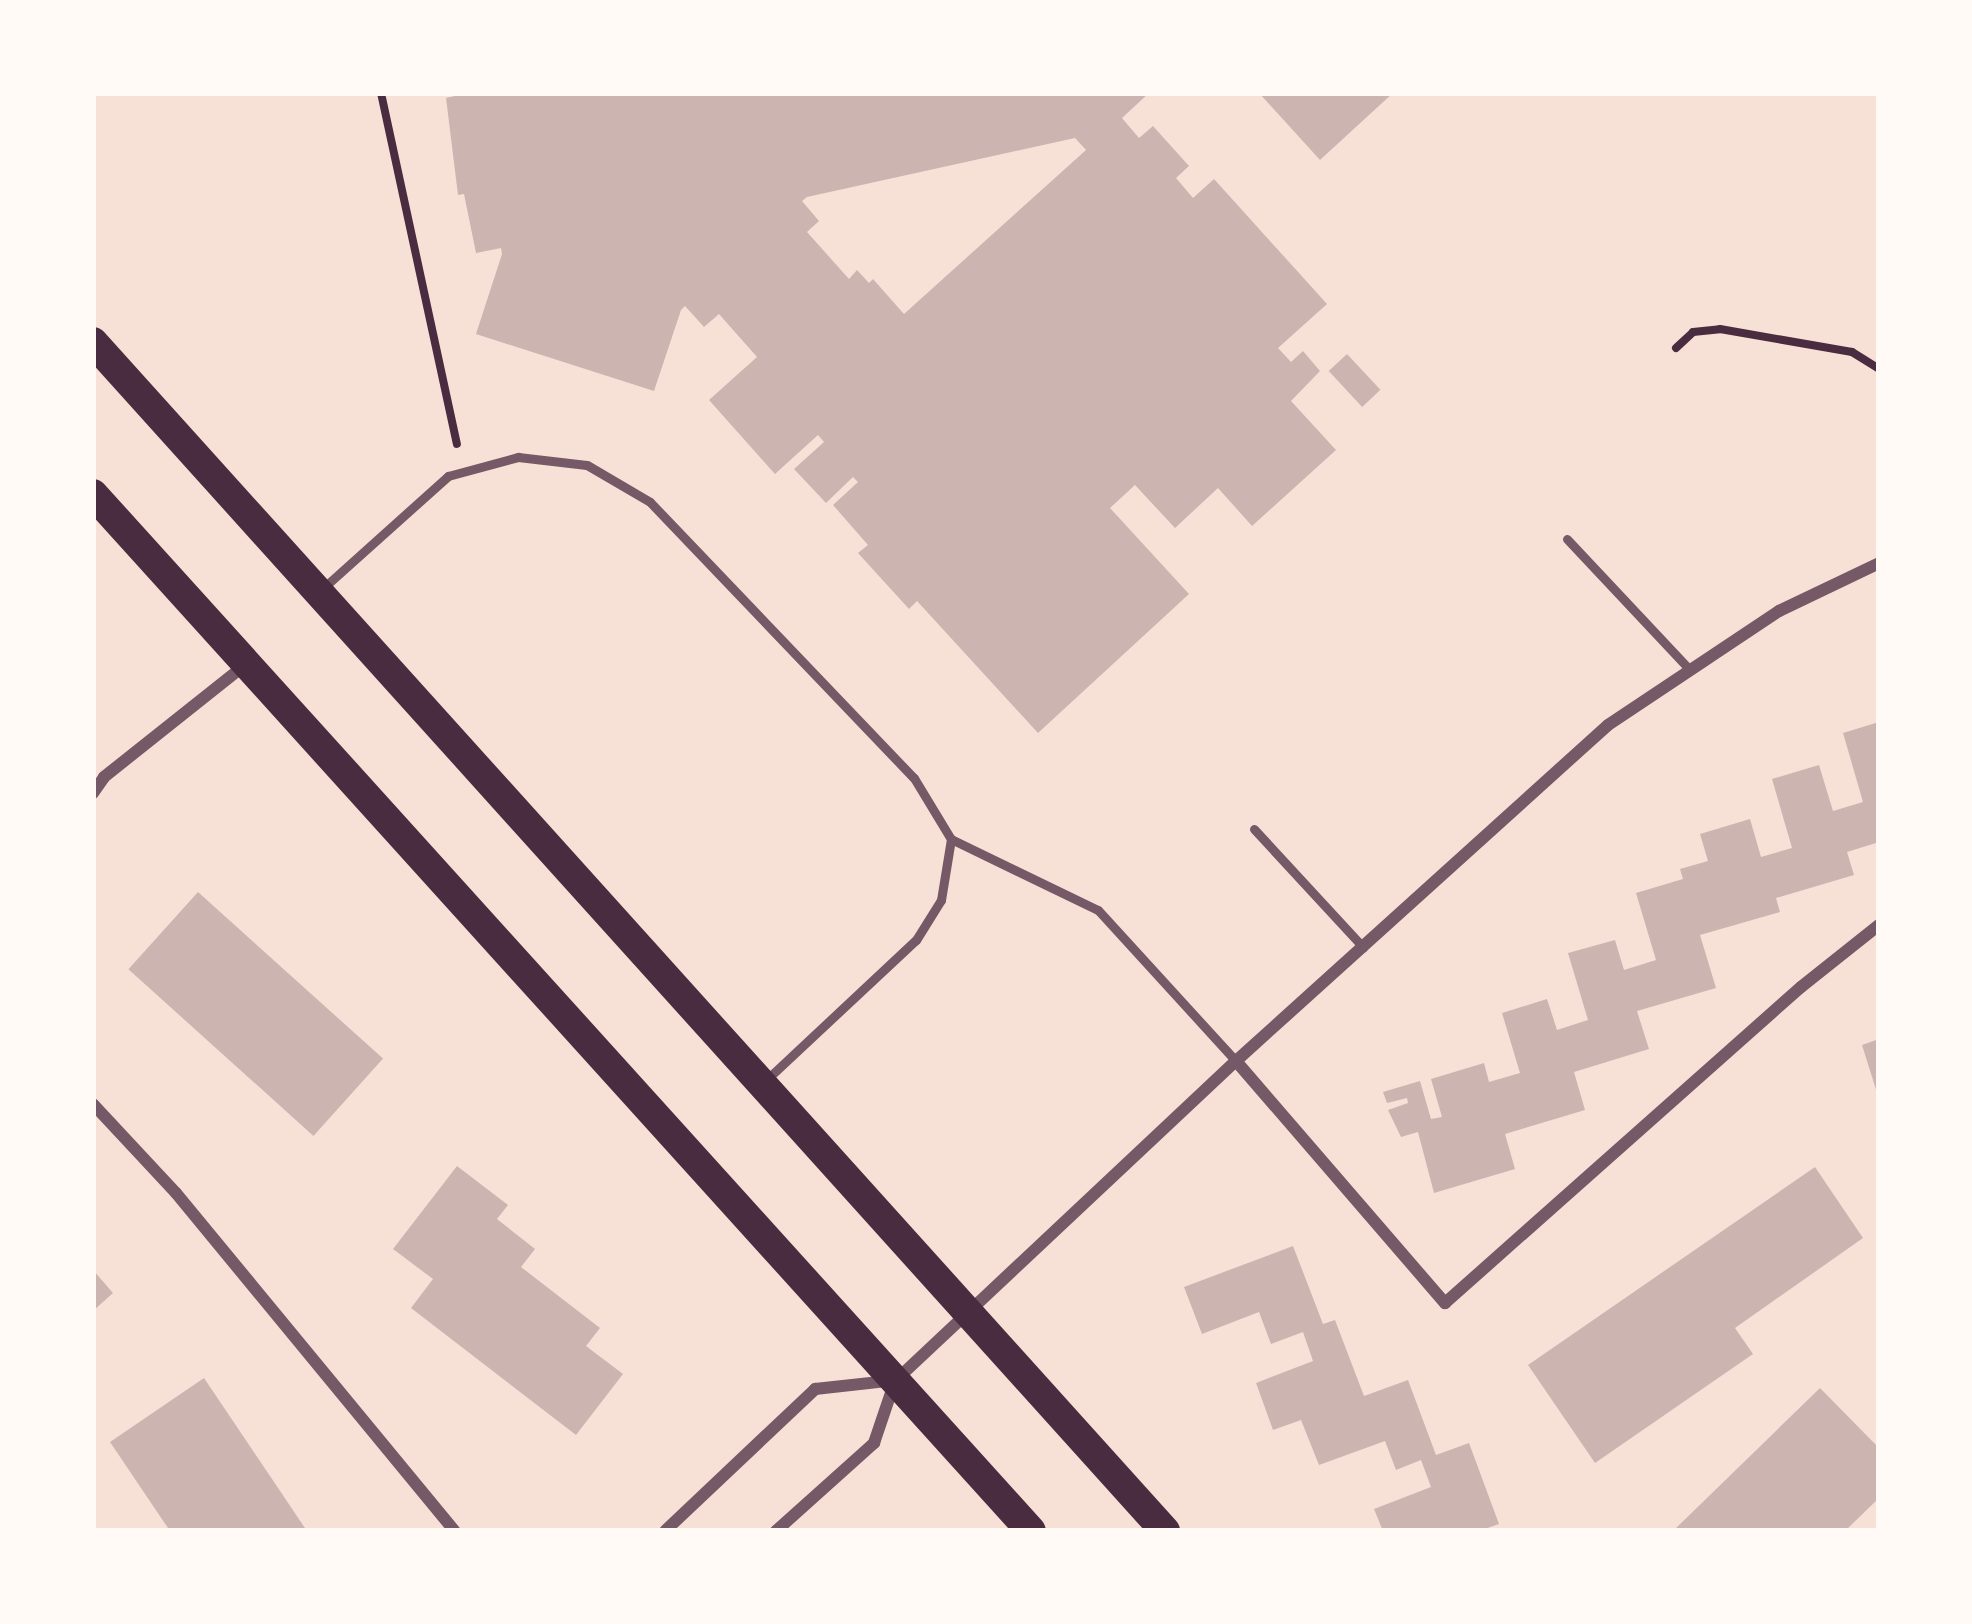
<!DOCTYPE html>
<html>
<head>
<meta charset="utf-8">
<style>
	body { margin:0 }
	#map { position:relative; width:1972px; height:1624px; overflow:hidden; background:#f7e1d7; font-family:"Work Sans",sans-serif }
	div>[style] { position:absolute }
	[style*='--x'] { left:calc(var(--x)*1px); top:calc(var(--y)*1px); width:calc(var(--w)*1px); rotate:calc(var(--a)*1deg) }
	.building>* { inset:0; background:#ccb4b1; transform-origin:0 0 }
	.path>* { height:8px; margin:-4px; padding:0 4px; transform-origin:4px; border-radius:4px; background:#4a2c40 }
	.service>* { height:9px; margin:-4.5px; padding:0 4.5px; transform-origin:4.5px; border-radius:4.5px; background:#755966 }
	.minor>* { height:12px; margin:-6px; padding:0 6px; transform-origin:6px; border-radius:6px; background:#755966 }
	.primary>* { height:30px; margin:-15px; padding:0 15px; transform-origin:15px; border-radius:15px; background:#4a2c40 }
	span { translate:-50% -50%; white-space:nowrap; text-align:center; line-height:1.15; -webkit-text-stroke:12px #fffaf5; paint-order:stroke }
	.frame { position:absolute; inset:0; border:96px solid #fffaf5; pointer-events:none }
</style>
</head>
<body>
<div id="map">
	<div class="building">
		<i style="clip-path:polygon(evenodd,468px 93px,1149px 93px,1122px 118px,1139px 138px,1153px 126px,1189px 166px,1176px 178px,1193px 198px,1214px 179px,1327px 304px,1278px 348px,1291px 362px,1303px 351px,1320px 371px,1291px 401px,1336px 450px,1252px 526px,1218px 488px,1175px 528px,1135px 485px,1110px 508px,1189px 594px,1038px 733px,917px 601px,909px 609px,858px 553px,868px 545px,833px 505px,858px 482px,853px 477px,826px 503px,794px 469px,824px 442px,818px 435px,775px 474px,709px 400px,757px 357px,719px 314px,704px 327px,685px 306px,681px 310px,654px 391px,476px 334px,502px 254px,501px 248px,476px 253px,464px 194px,458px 195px,446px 98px,468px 93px,1075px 138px,1086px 150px,904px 314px,873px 279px,869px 283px,857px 270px,849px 279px,807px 232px,819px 221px,802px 201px,807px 197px,1075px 138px)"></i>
		<i style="clip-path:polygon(1259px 93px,1393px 93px,1320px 160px)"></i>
		<i style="left:1347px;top:354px;width:49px;height:25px;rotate:47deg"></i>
		<i style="clip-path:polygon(1879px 722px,1879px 842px,1847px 852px,1854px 875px,1776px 898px,1780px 912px,1700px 935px,1716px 988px,1637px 1011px,1649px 1049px,1574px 1072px,1585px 1110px,1505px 1134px,1515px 1169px,1434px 1193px,1418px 1132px,1401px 1137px,1388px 1110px,1408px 1103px,1407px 1098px,1387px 1103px,1383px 1092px,1420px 1081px,1431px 1119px,1442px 1117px,1431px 1079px,1484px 1063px,1489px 1082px,1520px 1073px,1502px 1013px,1547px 999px,1557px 1030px,1588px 1020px,1568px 953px,1615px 940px,1624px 970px,1656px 960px,1636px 893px,1683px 879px,1680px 869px,1708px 861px,1700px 834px,1750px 819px,1761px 857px,1792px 848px,1772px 779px,1819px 765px,1833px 811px,1863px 802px,1843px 733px)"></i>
		<i style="left:198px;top:892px;width:249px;height:104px;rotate:42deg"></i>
		<i style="clip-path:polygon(1879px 1039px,1879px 1096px,1878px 1096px,1862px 1045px)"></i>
		<i style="clip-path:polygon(457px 1166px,508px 1205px,497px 1219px,535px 1249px,521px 1267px,600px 1328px,586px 1346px,623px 1374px,576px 1435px,411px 1308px,433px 1279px,393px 1249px)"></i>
		<i style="clip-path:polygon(1815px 1167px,1863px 1238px,1735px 1328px,1753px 1354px,1595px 1463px,1528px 1365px)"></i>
		<i style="clip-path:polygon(1293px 1246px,1323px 1324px,1335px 1320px,1364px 1396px,1408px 1380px,1436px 1455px,1469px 1443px,1499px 1524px,1479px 1531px,1383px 1531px,1374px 1509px,1431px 1487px,1421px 1460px,1396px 1470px,1385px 1441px,1319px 1465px,1301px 1420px,1273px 1430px,1256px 1383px,1313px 1361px,1303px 1332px,1271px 1344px,1259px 1312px,1202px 1334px,1184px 1287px)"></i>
		<i style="clip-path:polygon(93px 1270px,113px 1293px,93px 1311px)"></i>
		<i style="clip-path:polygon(204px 1378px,307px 1531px,170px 1531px,110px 1442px)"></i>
		<i style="clip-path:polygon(1820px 1388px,1879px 1448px,1879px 1498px,1845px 1531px,1673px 1531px)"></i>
	</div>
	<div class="path">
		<i style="--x:381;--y:93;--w:359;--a:77.8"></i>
		<i style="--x:1676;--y:348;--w:23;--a:-43"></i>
		<i style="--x:1693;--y:332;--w:27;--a:-6"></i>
		<i style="--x:1720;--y:329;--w:134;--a:9.9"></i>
		<i style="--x:1852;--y:352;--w:32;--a:32"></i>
	</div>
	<div class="service">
		<i style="--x:1567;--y:539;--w:177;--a:46.8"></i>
		<i style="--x:321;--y:590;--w:171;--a:-41.9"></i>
		<i style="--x:448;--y:476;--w:73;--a:-15.2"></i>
		<i style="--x:518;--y:457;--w:69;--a:6.6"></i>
		<i style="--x:587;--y:465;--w:73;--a:30.4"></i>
		<i style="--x:650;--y:502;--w:382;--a:46.3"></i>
		<i style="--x:914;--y:778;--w:71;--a:58.8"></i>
		<i style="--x:951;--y:839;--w:163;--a:25.8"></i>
		<i style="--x:1098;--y:910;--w:205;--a:47.6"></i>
		<i style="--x:1254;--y:829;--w:161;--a:47.3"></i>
		<i style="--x:764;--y:1082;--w:208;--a:-43.1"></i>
		<i style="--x:916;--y:940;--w:47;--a:-58"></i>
		<i style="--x:941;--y:900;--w:62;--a:-80.7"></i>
	</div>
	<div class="minor">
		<i style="--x:93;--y:793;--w:19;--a:-55"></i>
		<i style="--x:104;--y:777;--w:181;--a:-38.5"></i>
		<i style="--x:1236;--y:1061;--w:320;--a:49.2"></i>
		<i style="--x:1445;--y:1303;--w:476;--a:-41.6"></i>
		<i style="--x:1801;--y:987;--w:100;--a:-38.5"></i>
		<i style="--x:93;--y:1104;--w:122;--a:47"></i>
		<i style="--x:176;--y:1193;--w:438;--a:50.5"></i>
		<i style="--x:665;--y:1531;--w:207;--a:-43.4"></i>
		<i style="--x:815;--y:1389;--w:72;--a:-6.3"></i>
		<i style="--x:776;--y:1531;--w:132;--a:-41.9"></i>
		<i style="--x:874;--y:1443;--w:65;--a:-71.3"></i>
		<i style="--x:895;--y:1381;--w:468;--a:-43.2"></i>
		<i style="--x:1236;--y:1061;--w:501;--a:-42.09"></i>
		<i style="--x:1608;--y:725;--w:206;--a:-33.7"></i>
		<i style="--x:1779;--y:611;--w:111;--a:-25.6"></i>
	</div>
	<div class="primary">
		<i style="--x:93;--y:342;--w:1601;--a:47.96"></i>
		<i style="--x:93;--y:494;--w:1398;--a:47.87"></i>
	</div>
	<div class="frame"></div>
</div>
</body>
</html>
